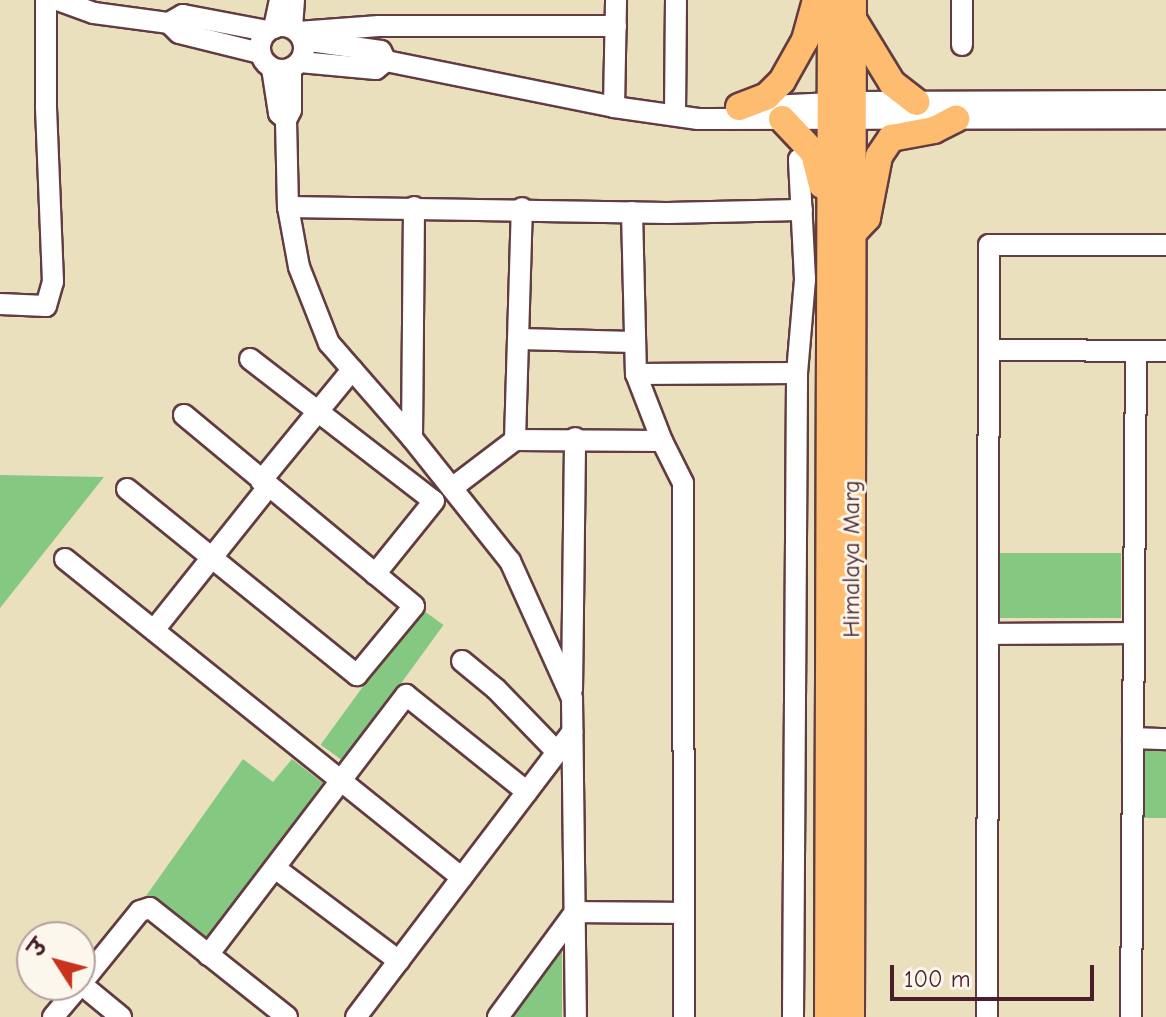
<!DOCTYPE html>
<html>
<head>
<meta charset="utf-8">
<style>
	body { margin:0 }
	#map { position:relative; width:1166px; height:1017px; overflow:hidden; background:#eae0be; font-family:"Comic Neue","Playpen Sans Deva",sans-serif }
	div>[style] { position:absolute }
	[style*='--x'] { left:calc(var(--x)*1px); top:calc(var(--y)*1px); width:calc(var(--w)*1px); rotate:calc(var(--a)*1deg) }
	.green>* { inset:0; background:#85c881; transform-origin:0 0 }
	.roads { filter:drop-shadow(2px 0 #623c41) drop-shadow(-2px 0 #623c41) drop-shadow(0 2px #623c41) drop-shadow(0 -2px #623c41) }
	.minor>* { height:20px; margin:-10px; padding:0 10px; transform-origin:10px; border-radius:10px; background:#fff }
	.minor>.ring { margin:-10px; padding:0; box-sizing:content-box; background:none; border:20px solid #fff; border-radius:50% }
	.major>* { height:26px; margin:-13px; padding:0 13px; transform-origin:13px; border-radius:13px; background:#fdbc6f }
	span { translate:-50% -50%; white-space:nowrap; text-align:center; line-height:1.15; -webkit-text-stroke:6px #fbf7ec; paint-order:stroke }
	.street-label { font-size:24px; color:#4a1f2b }
	.north { position:absolute; left:16px; top:921px; width:80px; height:80px; box-sizing:border-box; background:#fbf7ec; border:2px solid #b4a19f; border-radius:50%; rotate:306deg; font-size:22px; font-weight:700; line-height:32px; text-align:center; color:#4a1f2b }
	.north::after { content:''; display:block; margin:auto; width:28px; height:36px; background:#c8321e; clip-path:polygon(50% 0,100% 100%,50% 72%,0 100%) }
	.scale { position:absolute; left:890px; top:965px; width:204px; height:36px; box-sizing:border-box; border:4px solid #4a1f2b; border-top:0; padding-left:10px; font-size:24px; line-height:28px; white-space:nowrap; color:#4a1f2b; -webkit-text-stroke:6px #fbf7ec; paint-order:stroke }
</style>
</head>
<body>
<div id="map">
	<div class="green">
		<i style="clip-path:polygon(0 475px,104px 477px,0 608px)"></i>
		<i style="left:1000px;top:553px;width:121px;height:65px"></i>
		<i style="left:420px;top:608px;width:29px;height:169px;rotate:36deg"></i>
		<i style="left:1142px;top:747px;width:24px;height:71px"></i>
		<i style="clip-path:polygon(243px 759px,273px 782px,292px 759px,323px 783px,207px 941px,146px 896px)"></i>
		<i style="clip-path:polygon(562px 951px,562px 1017px,513px 1017px)"></i>
	</div>
	<div class="roads">
		<div class="minor">
			<i style="--x:58;--y:0;--w:38;--a:20"></i>
			<i style="--x:94;--y:13;--w:76;--a:7.6"></i>
			<i class="ring" style="left:260px;top:26px;width:24px;height:24px"></i>
			<i style="--x:274;--y:28;--w:29;--a:-78"></i>
			<i style="--x:292;--y:28;--w:28;--a:-86"></i>
			<i style="--x:298;--y:32;--w:81;--a:-4.2"></i>
			<i style="--x:379;--y:26;--w:237;--a:0"></i>
			<i style="--x:962;--y:45;--w:45;--a:-90"></i>
			<i style="--x:260;--y:53;--w:83;--a:-166.1"></i>
			<i style="--x:179;--y:33;--w:14;--a:-135"></i>
			<i style="--x:169;--y:23;--w:16;--a:-30"></i>
			<i style="--x:183;--y:15;--w:86;--a:10.8"></i>
			<i style="--x:386;--y:61;--w:233;--a:11.4"></i>
			<i style="--x:614;--y:107;--w:85;--a:8.1"></i>
			<i style="--x:698;--y:119;--w:468;--a:-0.1"></i>
			<i style="--x:300;--y:62;--w:76;--a:5.3"></i>
			<i style="--x:376;--y:69;--w:13;--a:-39"></i>
			<i style="--x:386;--y:61;--w:11;--a:-117"></i>
			<i style="--x:381;--y:51;--w:79;--a:-172"></i>
			<i style="--x:272;--y:68;--w:46;--a:81.2"></i>
			<i style="--x:279;--y:113;--w:10;--a:45"></i>
			<i style="--x:286;--y:120;--w:11;--a:-63"></i>
			<i style="--x:291;--y:110;--w:42;--a:-90"></i>
			<i style="--x:614;--y:107;--w:107;--a:-88.9"></i>
			<i style="--x:750;--y:107;--w:103;--a:-2.8"></i>
			<i style="--x:853;--y:102;--w:313;--a:-0.2"></i>
			<i style="--x:675;--y:114;--w:114;--a:-89.5"></i>
			<i style="--x:286;--y:120;--w:87;--a:88.7"></i>
			<i style="--x:288;--y:207;--w:61;--a:79.6"></i>
			<i style="--x:299;--y:267;--w:82;--a:68.5"></i>
			<i style="--x:329;--y:343;--w:126;--a:48.9"></i>
			<i style="--x:412;--y:438;--w:157;--a:51.5"></i>
			<i style="--x:510;--y:561;--w:150;--a:65.7"></i>
			<i style="--x:572;--y:698;--w:319;--a:89.3"></i>
			<i style="--x:288;--y:207;--w:379;--a:0.9"></i>
			<i style="--x:667;--y:213;--w:135;--a:-1.3"></i>
			<i style="--x:632;--y:212;--w:162;--a:88.6"></i>
			<i style="--x:636;--y:374;--w:72;--a:68.8"></i>
			<i style="--x:662;--y:441;--w:47;--a:63.4"></i>
			<i style="--x:683;--y:483;--w:534;--a:89.89"></i>
			<i style="--x:0;--y:304;--w:46;--a:2.5"></i>
			<i style="--x:46;--y:306;--w:25;--a:-74"></i>
			<i style="--x:53;--y:282;--w:176;--a:-92.3"></i>
			<i style="--x:46;--y:106;--w:106;--a:-90"></i>
			<i style="--x:520;--y:339;--w:113;--a:1.5"></i>
			<i style="--x:989;--y:350;--w:177;--a:0.3"></i>
			<i style="--x:250;--y:359;--w:232;--a:37.7"></i>
			<i style="--x:434;--y:501;--w:94;--a:128.9"></i>
			<i style="--x:636;--y:374;--w:161;--a:-0.4"></i>
			<i style="--x:412;--y:438;--w:231;--a:-89.5"></i>
			<i style="--x:515;--y:440;--w:232;--a:-88.3"></i>
			<i style="--x:261;--y:481;--w:144;--a:-50.7"></i>
			<i style="--x:452;--y:488;--w:79;--a:-37.3"></i>
			<i style="--x:515;--y:440;--w:147;--a:0.4"></i>
			<i style="--x:127;--y:489;--w:296;--a:39"></i>
			<i style="--x:357;--y:675;--w:89;--a:-50.4"></i>
			<i style="--x:414;--y:606;--w:299;--a:-140.3"></i>
			<i style="--x:65;--y:559;--w:509;--a:38.78"></i>
			<i style="--x:154;--y:630;--w:183;--a:-51.4"></i>
			<i style="--x:988;--y:634;--w:146;--a:-0.4"></i>
			<i style="--x:462;--y:661;--w:44;--a:39.5"></i>
			<i style="--x:496;--y:689;--w:88;--a:45.9"></i>
			<i style="--x:572;--y:690;--w:252;--a:-89.3"></i>
			<i style="--x:1133;--y:738;--w:33;--a:2"></i>
			<i style="--x:275;--y:868;--w:155;--a:36.9"></i>
			<i style="--x:208;--y:955;--w:327;--a:-52.7"></i>
			<i style="--x:406;--y:695;--w:155;--a:38.7"></i>
			<i style="--x:81;--y:984;--w:52;--a:39.5"></i>
			<i style="--x:80;--y:985;--w:95;--a:-51"></i>
			<i style="--x:140;--y:911;--w:10;--a:-17"></i>
			<i style="--x:150;--y:908;--w:175;--a:38.5"></i>
			<i style="--x:53;--y:1017;--w:42;--a:-49.8"></i>
			<i style="--x:356;--y:1017;--w:358;--a:-52.8"></i>
			<i style="--x:498;--y:1017;--w:130;--a:-53.7"></i>
			<i style="--x:575;--y:912;--w:109;--a:0.5"></i>
			<i style="--x:793;--y:1017;--w:644;--a:-89.64"></i>
			<i style="--x:797;--y:373;--w:94;--a:-85.1"></i>
			<i style="--x:805;--y:279;--w:120;--a:-92.9"></i>
			<i style="--x:987;--y:1017;--w:772;--a:-89.85"></i>
			<i style="--x:989;--y:245;--w:177;--a:0"></i>
			<i style="--x:1131;--y:1017;--w:666;--a:-89.57"></i>
		</div>
		<div class="major">
			<i style="--x:853;--y:19;--w:75;--a:58.6"></i>
			<i style="--x:892;--y:83;--w:31;--a:38"></i>
			<i style="--x:739;--y:107;--w:30;--a:-21"></i>
			<i style="--x:767;--y:96;--w:21;--a:-45"></i>
			<i style="--x:782;--y:81;--w:47;--a:-60.7"></i>
			<i style="--x:805;--y:40;--w:41;--a:-74.6"></i>
			<i style="--x:782;--y:119;--w:47;--a:46.7"></i>
			<i style="--x:814;--y:153;--w:33;--a:76"></i>
			<i style="--x:854;--y:232;--w:19;--a:-47"></i>
			<i style="--x:867;--y:218;--w:63;--a:-79"></i>
			<i style="--x:879;--y:156;--w:22;--a:-56"></i>
			<i style="--x:891;--y:138;--w:44;--a:-10.5"></i>
			<i style="--x:934;--y:130;--w:25;--a:-27"></i>
			<i style="--x:828;--y:1017;--w:1017;--a:-89.83"></i>
			<i style="--x:851;--y:1017;--w:1017;--a:-89.89"></i>
		</div>
	</div>
	<div class="street-label">
		<span style="left:852px;top:559px;rotate:-90deg">Himalaya Marg</span>
	</div>
	<div class="north">उ</div>
	<div class="scale">100 m</div>
</div>
</body>
</html>
